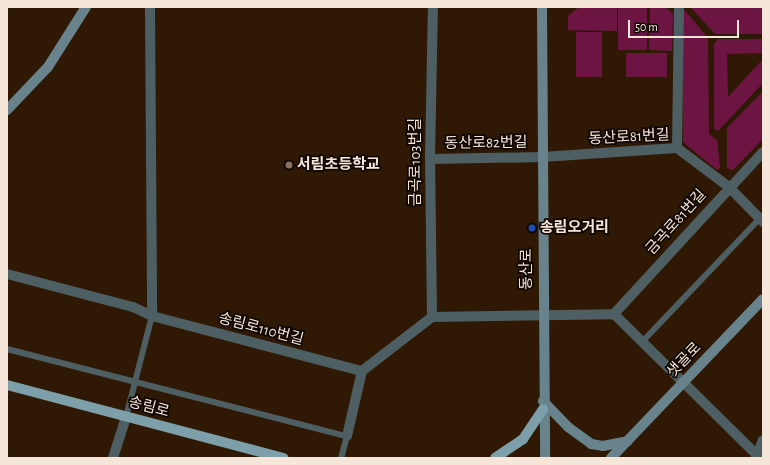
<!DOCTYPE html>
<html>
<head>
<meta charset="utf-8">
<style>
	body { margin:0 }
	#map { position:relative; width:770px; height:465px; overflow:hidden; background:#2f1904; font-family:"Alegreya Sans","Noto Sans KR",sans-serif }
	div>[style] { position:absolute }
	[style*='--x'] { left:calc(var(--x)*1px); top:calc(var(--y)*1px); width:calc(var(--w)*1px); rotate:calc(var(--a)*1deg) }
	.building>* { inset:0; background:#6c1543; transform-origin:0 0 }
	.lane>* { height:6px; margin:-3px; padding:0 3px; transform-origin:3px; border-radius:3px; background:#4e5f63 }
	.street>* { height:10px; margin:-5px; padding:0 5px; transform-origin:5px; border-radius:5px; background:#4e5f63 }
	.secondary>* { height:10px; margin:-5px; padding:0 5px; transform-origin:5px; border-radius:5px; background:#68838b }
	.primary>* { height:10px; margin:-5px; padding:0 5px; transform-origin:5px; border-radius:5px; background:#7c9fa9 }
	.dots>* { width:11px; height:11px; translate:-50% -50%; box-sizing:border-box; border:2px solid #100702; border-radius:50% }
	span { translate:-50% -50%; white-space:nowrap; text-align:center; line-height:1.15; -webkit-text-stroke:3.5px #100702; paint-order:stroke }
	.street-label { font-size:15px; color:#f5e6d9 }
	.poi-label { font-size:15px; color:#f5e6d9; font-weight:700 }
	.left { translate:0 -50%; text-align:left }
	.frame { position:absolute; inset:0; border:8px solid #f5e6d9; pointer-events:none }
	.scale { position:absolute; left:628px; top:20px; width:111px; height:18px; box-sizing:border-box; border:2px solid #f5e6d9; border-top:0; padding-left:5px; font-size:12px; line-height:14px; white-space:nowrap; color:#f5e6d9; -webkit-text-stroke:3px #100702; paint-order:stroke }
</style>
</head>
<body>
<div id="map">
	<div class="building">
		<i style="clip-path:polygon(579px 7px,617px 7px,617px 31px,568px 30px,568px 16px)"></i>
		<i style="left:618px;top:7px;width:29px;height:43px"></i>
		<i style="clip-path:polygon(650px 7px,665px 7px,673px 14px,672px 51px,649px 50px)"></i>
		<i style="clip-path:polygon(690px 7px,763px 7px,763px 34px,715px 34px)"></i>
		<i style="clip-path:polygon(683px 8px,708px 38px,709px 134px,717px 140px,720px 168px,717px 170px,683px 142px)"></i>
		<i style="left:576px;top:32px;width:26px;height:45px"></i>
		<i style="clip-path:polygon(718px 39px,763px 39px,763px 53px,727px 54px,728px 97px,763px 59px,763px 83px,718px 131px,714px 128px,714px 44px)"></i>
		<i style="left:626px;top:53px;width:41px;height:24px"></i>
		<i style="clip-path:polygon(763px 91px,763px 139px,733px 170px,727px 168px,727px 128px)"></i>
	</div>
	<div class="lane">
		<i style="--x:642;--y:342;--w:173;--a:-46.4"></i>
		<i style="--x:7;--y:349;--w:351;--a:14.4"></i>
		<i style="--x:347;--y:436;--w:23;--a:105"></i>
		<i style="--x:126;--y:417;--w:104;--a:-75.6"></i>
	</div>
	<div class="street">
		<i style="--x:150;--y:7;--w:309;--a:89.6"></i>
		<i style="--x:677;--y:148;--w:141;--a:-89.2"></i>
		<i style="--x:430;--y:159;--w:112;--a:-1"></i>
		<i style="--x:542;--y:157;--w:135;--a:-3.8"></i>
		<i style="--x:677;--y:148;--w:65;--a:36.9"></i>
		<i style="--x:729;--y:187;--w:49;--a:45.8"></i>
		<i style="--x:7;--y:274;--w:130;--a:14.7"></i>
		<i style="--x:133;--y:307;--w:21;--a:25"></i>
		<i style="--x:152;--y:316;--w:217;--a:14.7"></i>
		<i style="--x:614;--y:314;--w:220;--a:-47.4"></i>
		<i style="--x:432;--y:317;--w:158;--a:-90.7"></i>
		<i style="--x:430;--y:159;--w:152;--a:-88.9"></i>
		<i style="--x:347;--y:436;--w:67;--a:-77"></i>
		<i style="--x:362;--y:371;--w:88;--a:-37.6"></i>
		<i style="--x:432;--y:317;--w:182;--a:-0.9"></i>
		<i style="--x:614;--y:314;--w:205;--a:44.6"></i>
		<i style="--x:113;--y:458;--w:43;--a:-72.4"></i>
		<i style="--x:756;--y:458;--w:19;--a:-69"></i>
	</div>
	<div class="secondary">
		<i style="--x:542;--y:7;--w:451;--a:89.6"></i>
		<i style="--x:7;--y:110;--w:59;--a:-46.4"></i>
		<i style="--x:48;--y:67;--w:71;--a:-57.7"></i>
		<i style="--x:543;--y:401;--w:36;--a:46"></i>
		<i style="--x:568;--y:427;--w:29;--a:36"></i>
		<i style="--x:591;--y:444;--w:12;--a:9"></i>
		<i style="--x:603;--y:446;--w:25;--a:-11"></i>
		<i style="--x:611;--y:458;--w:220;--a:-46.3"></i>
	</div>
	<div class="primary">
		<i style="--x:7;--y:385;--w:286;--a:14.8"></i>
		<i style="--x:495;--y:458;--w:34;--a:-34"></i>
		<i style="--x:523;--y:439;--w:36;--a:-56"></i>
	</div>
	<div class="dots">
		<i style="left:289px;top:165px;background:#8d6e63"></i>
		<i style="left:532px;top:228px;background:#1a4fb4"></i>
	</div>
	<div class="street-label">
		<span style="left:629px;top:137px;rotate:-3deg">동산로81번길</span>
		<span style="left:486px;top:143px;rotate:-1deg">동산로82번길</span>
		<span style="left:416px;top:162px;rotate:-90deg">금곡로103번길</span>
		<span style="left:676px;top:222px;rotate:-48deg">금곡로81번길</span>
		<span style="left:527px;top:269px;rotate:-90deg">동산로</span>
		<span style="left:261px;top:329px;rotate:15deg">송림로110번길</span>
		<span style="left:684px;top:360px;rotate:-46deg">샛골로</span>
		<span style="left:149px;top:407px;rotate:15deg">송림로</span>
	</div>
	<div class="poi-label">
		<span class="left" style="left:297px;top:165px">서림초등학교</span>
		<span class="left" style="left:540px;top:228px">송림오거리</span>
	</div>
	<div class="frame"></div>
	<div class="scale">50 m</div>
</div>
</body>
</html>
